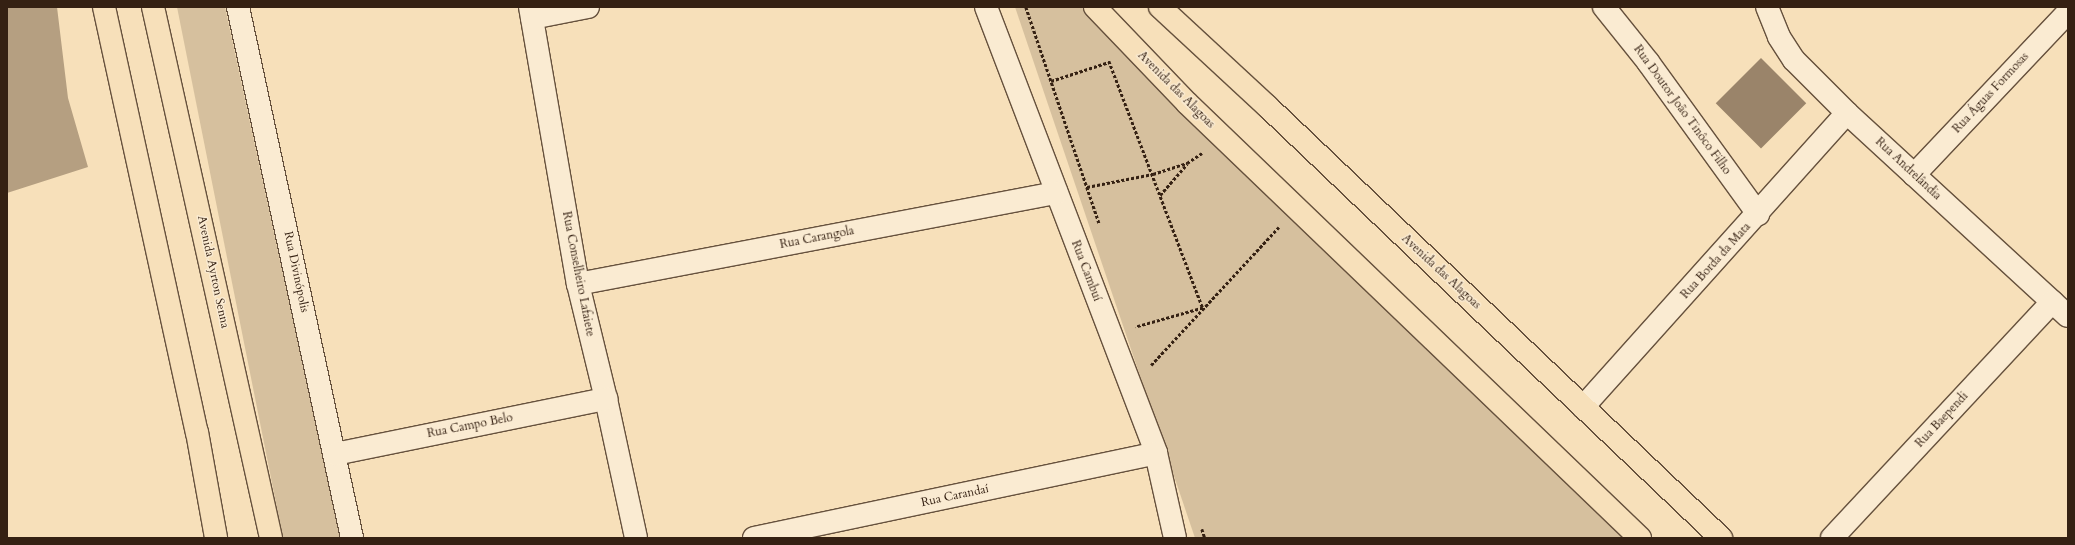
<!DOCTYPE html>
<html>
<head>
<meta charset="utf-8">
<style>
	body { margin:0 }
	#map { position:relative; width:2075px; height:545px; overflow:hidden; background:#f7e0ba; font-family:Cardo,serif }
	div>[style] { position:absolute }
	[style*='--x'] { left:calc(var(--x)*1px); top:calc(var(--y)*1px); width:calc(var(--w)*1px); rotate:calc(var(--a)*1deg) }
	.green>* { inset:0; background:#d6c09e }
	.water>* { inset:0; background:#b59f81 }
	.building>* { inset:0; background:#9a846a; transform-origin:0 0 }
	.path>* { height:2.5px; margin-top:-1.25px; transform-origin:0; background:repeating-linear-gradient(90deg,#352113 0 3px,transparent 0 5px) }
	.roads { filter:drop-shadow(1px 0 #66513d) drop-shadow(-1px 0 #66513d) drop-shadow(0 1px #66513d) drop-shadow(0 -1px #66513d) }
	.minor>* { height:22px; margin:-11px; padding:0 11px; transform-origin:11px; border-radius:11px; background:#faebd2 }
	.major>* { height:22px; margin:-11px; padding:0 11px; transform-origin:11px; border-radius:11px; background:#f7e0ba }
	span { translate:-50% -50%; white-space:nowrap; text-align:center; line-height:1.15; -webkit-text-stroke:3px #faebd2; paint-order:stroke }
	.street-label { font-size:12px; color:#352113 }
	.frame { position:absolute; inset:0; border:8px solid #352113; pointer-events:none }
</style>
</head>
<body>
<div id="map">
	<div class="green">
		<i style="clip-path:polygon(177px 7px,225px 7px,340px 538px,283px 538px)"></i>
		<i style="clip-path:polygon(1015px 7px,1085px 7px,1633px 538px,1195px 538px)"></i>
	</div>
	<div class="water">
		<i style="clip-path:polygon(7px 7px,57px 7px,68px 98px,88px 167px,7px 193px)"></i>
	</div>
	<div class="building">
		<i style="left:1761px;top:58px;width:64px;height:64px;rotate:45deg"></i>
	</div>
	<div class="path">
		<i style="--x:1026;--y:7;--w:228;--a:71.3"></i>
		<i style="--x:1109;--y:61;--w:264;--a:69.2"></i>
		<i style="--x:1203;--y:308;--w:70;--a:164.2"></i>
		<i style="--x:1051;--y:81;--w:61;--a:-18.1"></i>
		<i style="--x:1087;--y:187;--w:67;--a:-11.1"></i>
		<i style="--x:1153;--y:174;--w:36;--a:-18"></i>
		<i style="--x:1187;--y:163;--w:18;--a:-34"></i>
		<i style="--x:1160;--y:195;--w:41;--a:-48.9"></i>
		<i style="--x:1151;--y:365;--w:188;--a:-47.2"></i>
		<i style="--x:1202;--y:529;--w:9;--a:72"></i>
	</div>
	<div class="roads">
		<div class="minor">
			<i style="--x:238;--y:7;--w:543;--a:77.88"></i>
			<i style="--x:530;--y:7;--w:281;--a:80.2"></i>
			<i style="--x:578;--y:284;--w:118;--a:76.3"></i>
			<i style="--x:606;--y:399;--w:142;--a:77.8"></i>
			<i style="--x:986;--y:7;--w:477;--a:69.1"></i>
			<i style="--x:1156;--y:453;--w:87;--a:77.4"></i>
			<i style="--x:1604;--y:7;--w:70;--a:51.3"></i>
			<i style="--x:1648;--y:62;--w:188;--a:54.1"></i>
			<i style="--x:1767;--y:7;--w:32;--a:68"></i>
			<i style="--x:1779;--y:37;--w:27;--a:57"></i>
			<i style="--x:1794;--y:60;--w:75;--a:45"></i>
			<i style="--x:1847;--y:113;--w:300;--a:42.6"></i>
			<i style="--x:532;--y:18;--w:57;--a:-11.1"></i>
			<i style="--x:1914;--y:175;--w:224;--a:-46.6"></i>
			<i style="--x:578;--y:284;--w:487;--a:-10.8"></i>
			<i style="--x:1583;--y:407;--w:395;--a:-48.1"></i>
			<i style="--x:335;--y:454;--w:277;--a:-11.5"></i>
			<i style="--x:754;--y:538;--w:411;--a:-11.9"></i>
			<i style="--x:1832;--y:538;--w:323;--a:-47"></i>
		</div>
		<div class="major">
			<i style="--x:104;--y:7;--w:435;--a:77.7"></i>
			<i style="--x:197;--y:432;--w:108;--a:79.8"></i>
			<i style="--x:153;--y:7;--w:544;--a:77.47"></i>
			<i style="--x:1095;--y:7;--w:133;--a:46.2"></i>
			<i style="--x:1187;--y:103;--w:628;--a:43.84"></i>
			<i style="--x:1160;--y:7;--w:146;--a:42.8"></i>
			<i style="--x:1267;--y:106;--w:627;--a:43.58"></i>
		</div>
	</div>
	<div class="street-label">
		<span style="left:1176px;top:90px;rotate:45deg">Avenida das Alagoas</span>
		<span style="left:1991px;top:93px;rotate:-47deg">Rua Águas Formosas</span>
		<span style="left:1682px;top:110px;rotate:54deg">Rua Doutor João Tinôco Filho</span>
		<span style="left:1908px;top:169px;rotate:43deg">Rua Andrelândia</span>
		<span style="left:817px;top:238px;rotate:-11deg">Rua Carangola</span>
		<span style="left:1716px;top:261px;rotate:-48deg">Rua Borda da Mata</span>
		<span style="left:1086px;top:271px;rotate:69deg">Rua Cambuí</span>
		<span style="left:213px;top:272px;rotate:78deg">Avenida Ayrton Senna</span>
		<span style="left:296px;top:272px;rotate:78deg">Rua Divinópolis</span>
		<span style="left:1441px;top:272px;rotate:43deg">Avenida das Alagoas</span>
		<span style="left:578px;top:274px;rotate:79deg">Rua Conselheiro Lafaiete</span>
		<span style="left:1942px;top:420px;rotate:-47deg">Rua Baependi</span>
		<span style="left:470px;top:426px;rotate:-11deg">Rua Campo Belo</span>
		<span style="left:955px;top:496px;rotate:-12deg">Rua Carandaí</span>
	</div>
	<div class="frame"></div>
</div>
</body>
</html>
